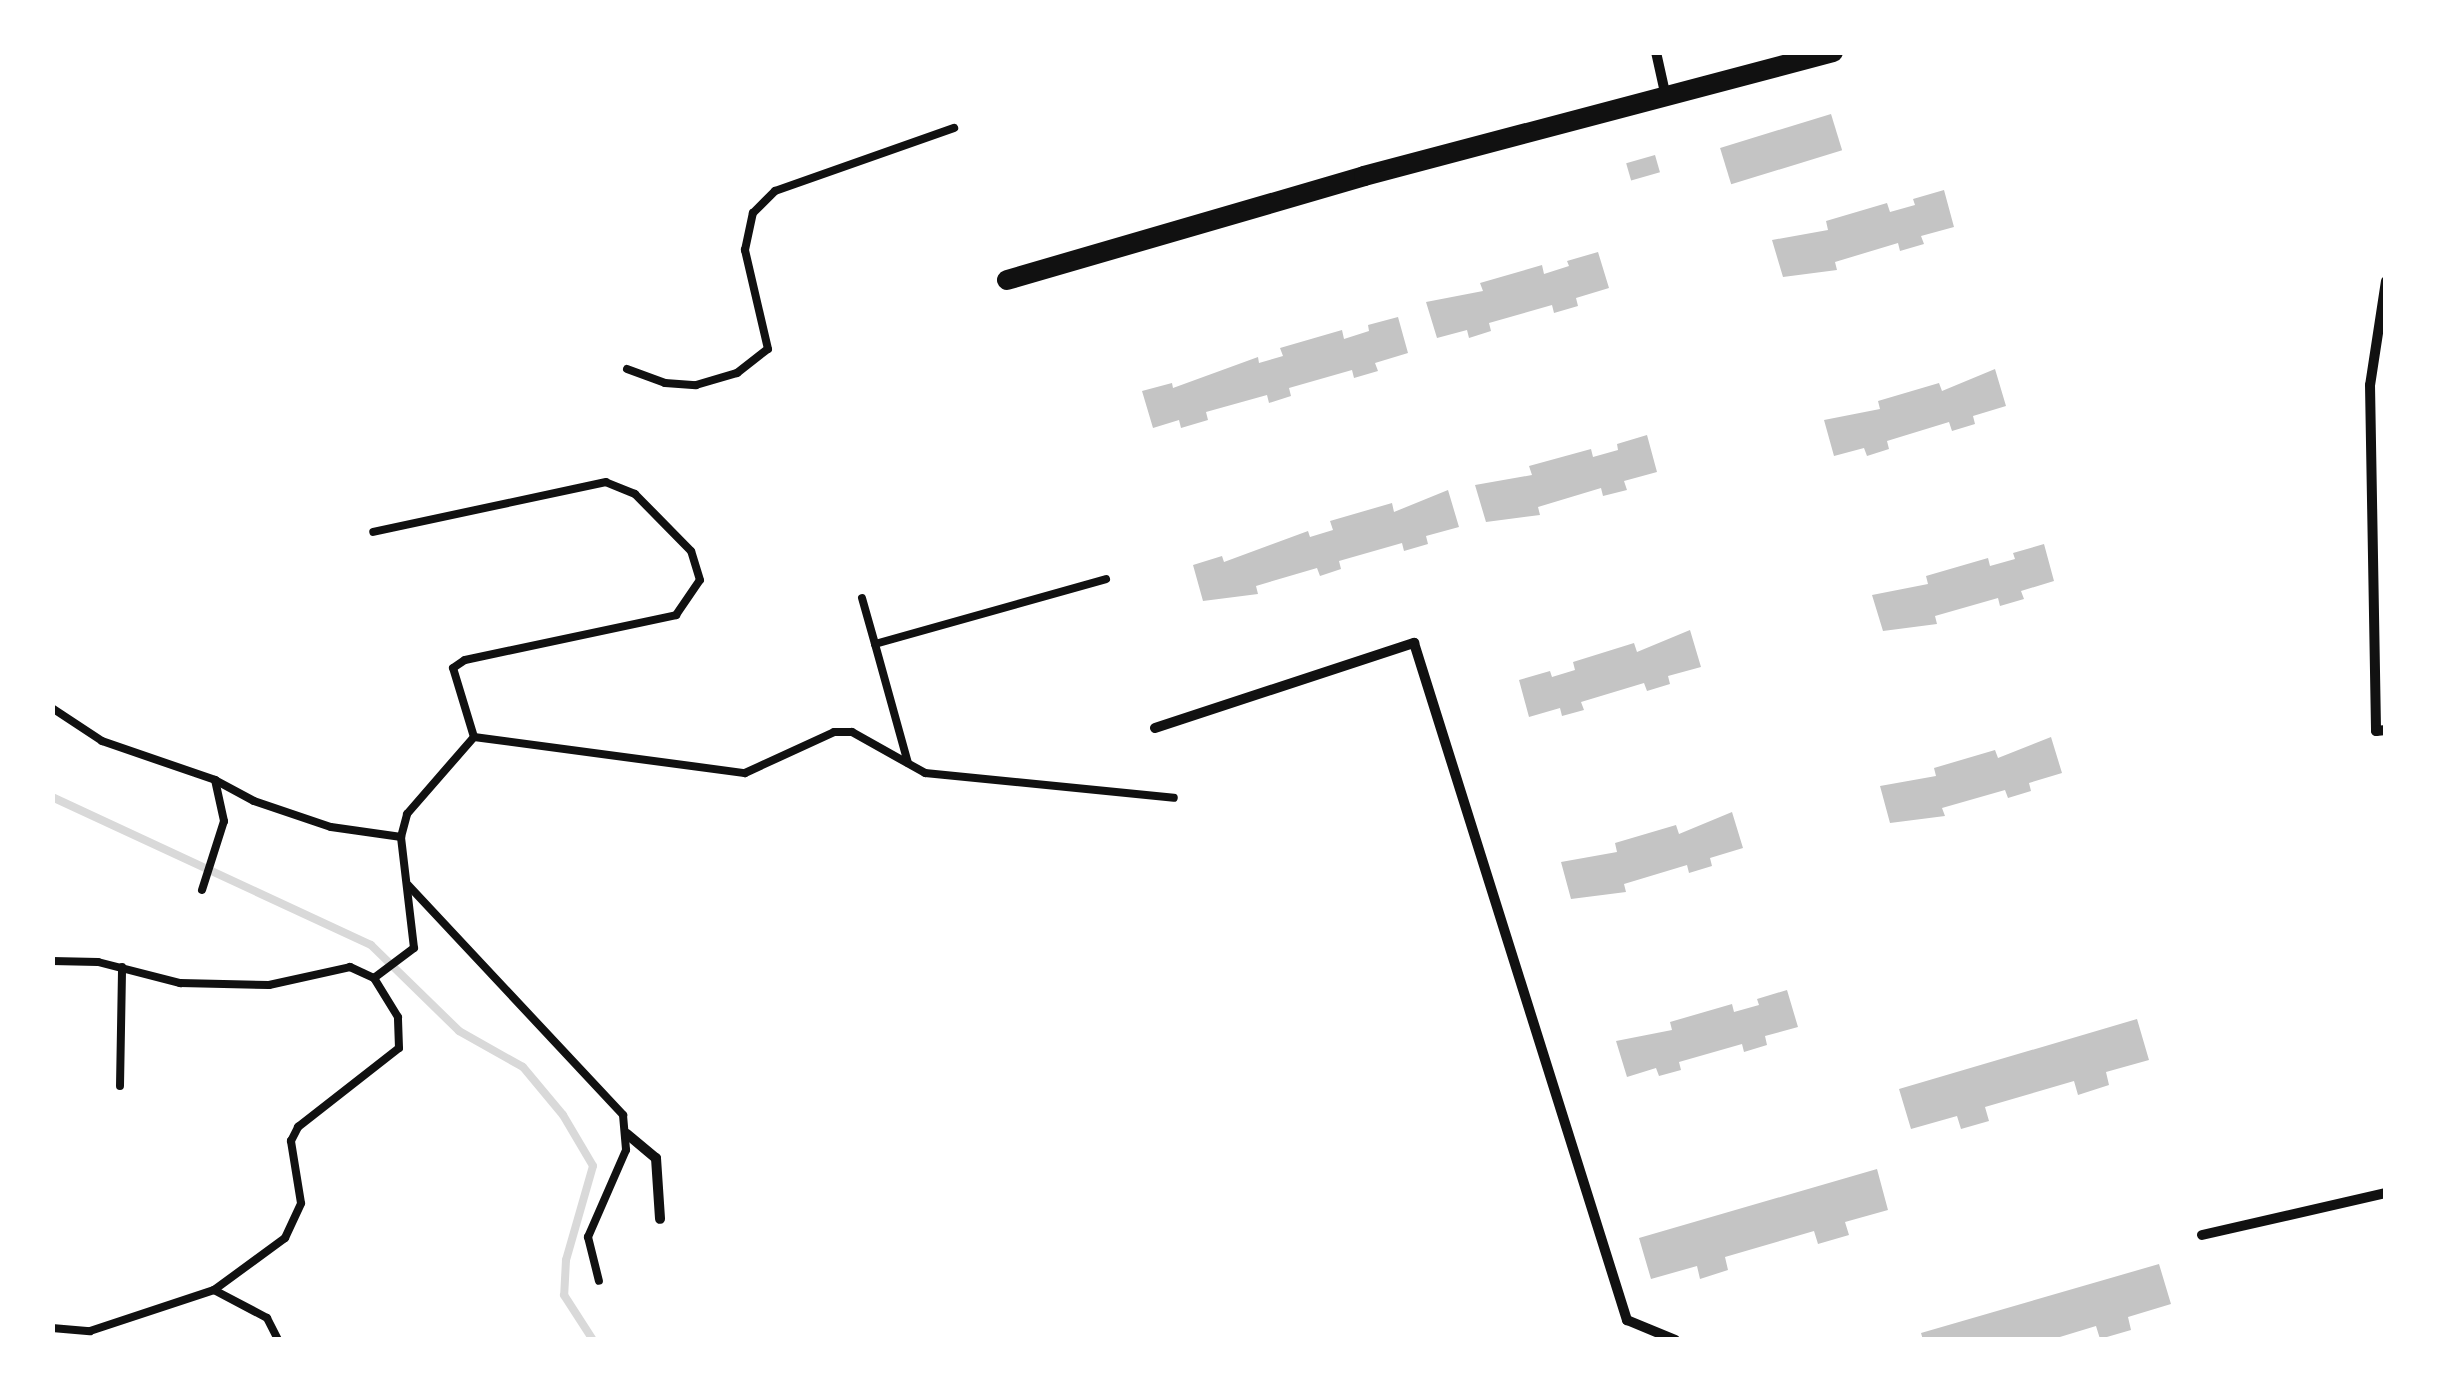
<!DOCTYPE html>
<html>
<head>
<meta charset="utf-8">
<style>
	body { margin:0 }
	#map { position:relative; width:2438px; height:1392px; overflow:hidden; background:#fff; font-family:Commissioner,sans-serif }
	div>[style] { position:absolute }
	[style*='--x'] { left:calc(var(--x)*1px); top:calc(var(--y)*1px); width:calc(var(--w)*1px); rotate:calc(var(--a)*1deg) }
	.stream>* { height:8px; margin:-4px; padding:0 4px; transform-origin:4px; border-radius:4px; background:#d9d9d9 }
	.building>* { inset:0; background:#c4c4c4; transform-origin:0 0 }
	.service>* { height:8px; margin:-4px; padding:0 4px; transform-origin:4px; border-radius:4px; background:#111 }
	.minor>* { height:10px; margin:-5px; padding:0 5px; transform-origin:5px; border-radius:5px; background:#111 }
	.secondary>* { height:20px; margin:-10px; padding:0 10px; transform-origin:10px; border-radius:10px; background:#111 }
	span { translate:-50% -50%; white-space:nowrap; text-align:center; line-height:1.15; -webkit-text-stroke:8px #fff; paint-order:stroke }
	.frame { position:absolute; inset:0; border:55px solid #fff; pointer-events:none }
</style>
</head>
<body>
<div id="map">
	<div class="stream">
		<i style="--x:52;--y:797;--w:352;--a:24.9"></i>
		<i style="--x:371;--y:945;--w:123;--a:44.3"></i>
		<i style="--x:459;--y:1031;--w:73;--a:29.4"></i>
		<i style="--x:523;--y:1067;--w:62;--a:50.2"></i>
		<i style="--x:563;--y:1115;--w:59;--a:59.5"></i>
		<i style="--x:593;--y:1166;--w:98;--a:106"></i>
		<i style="--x:566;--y:1260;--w:35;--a:93"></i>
		<i style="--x:564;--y:1295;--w:54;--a:57.2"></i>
	</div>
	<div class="building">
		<i style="left:1831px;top:114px;width:38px;height:116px;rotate:73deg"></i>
		<i style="left:1655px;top:155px;width:18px;height:30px;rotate:74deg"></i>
		<i style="clip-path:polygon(1944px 190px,1954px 227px,1921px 236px,1924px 244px,1900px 251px,1898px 243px,1835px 262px,1837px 270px,1783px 277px,1772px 240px,1828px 230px,1826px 221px,1887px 203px,1890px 212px,1915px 205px,1913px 199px)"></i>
		<i style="clip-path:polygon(1598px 252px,1609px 288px,1576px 298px,1578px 306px,1554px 313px,1552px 305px,1489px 323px,1491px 331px,1469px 338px,1467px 330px,1437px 338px,1426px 302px,1483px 291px,1480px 283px,1542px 265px,1544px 274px,1569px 266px,1567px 261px)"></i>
		<i style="clip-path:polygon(1398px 317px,1408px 353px,1375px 363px,1378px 371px,1354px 378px,1352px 370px,1289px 388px,1291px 396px,1269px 403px,1267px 395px,1206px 412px,1208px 420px,1181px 428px,1179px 420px,1153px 428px,1142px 391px,1172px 383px,1173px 388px,1258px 357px,1259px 363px,1283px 356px,1280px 348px,1342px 330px,1344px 339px,1369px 331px,1368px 325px)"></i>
		<i style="clip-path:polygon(1995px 369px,2006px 406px,1973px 416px,1975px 424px,1952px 431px,1949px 422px,1887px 441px,1889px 449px,1867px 456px,1864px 448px,1834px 456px,1824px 420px,1880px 409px,1878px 401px,1939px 383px,1942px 391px)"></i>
		<i style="clip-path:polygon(1647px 435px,1657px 472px,1624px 481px,1627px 490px,1603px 496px,1601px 488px,1538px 507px,1540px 515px,1486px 522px,1475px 485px,1532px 475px,1529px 466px,1591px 449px,1593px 457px,1618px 450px,1617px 444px)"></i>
		<i style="clip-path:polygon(1448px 490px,1459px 527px,1426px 536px,1428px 544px,1404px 551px,1402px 543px,1339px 561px,1341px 569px,1320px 576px,1317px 568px,1256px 586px,1258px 594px,1203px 601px,1193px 565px,1222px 556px,1224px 562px,1308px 531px,1310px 537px,1333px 530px,1330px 521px,1392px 503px,1394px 512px)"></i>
		<i style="clip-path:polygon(2044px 544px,2054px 581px,2021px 591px,2024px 599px,2000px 606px,1998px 598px,1935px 616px,1937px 624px,1883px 631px,1872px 595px,1928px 584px,1926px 576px,1988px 558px,1990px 566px,2015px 559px,2013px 553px)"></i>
		<i style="clip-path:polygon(1690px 630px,1701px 667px,1668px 676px,1670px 684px,1647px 691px,1644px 683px,1581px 702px,1584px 710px,1562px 716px,1560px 708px,1529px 717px,1519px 680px,1550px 671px,1552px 677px,1575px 670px,1573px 662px,1634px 643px,1637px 652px)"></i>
		<i style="clip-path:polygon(2051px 737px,2062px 773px,2029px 783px,2031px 791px,2008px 798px,2005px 790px,1942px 808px,1945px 816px,1890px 823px,1880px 786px,1936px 776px,1934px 768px,1995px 750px,1998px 758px)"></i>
		<i style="clip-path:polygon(1732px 812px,1743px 848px,1710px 858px,1712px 866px,1689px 873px,1687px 865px,1624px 884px,1626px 892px,1571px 899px,1561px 862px,1617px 852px,1615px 843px,1676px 825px,1679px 834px)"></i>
		<i style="clip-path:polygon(1787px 990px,1798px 1027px,1765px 1036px,1767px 1045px,1744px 1052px,1742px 1044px,1679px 1062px,1681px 1070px,1659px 1076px,1656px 1068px,1627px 1077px,1616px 1041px,1672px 1030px,1670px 1022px,1732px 1004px,1734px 1012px,1759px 1005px,1757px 999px)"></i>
		<i style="clip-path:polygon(2137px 1019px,2149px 1060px,2106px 1072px,2109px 1085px,2078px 1095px,2074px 1081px,1985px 1107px,1989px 1121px,1961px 1129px,1957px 1116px,1911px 1129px,1899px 1089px)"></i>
		<i style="clip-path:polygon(1877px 1169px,1888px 1210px,1845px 1222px,1849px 1235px,1818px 1244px,1814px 1231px,1725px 1257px,1728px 1270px,1700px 1279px,1697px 1266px,1651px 1279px,1639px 1238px)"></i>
		<i style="clip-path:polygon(2159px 1264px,2171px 1304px,2128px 1317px,2131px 1330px,2100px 1339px,2096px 1326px,2050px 1340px,1923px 1340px,1921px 1333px)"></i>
	</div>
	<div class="service">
		<i style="--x:627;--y:369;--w:40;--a:20.2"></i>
		<i style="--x:665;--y:383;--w:31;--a:4"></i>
		<i style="--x:696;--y:385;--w:43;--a:-16.3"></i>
		<i style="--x:737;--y:373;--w:39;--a:-38"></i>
		<i style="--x:768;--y:349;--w:102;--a:-103.1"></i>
		<i style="--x:745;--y:250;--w:38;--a:-78"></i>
		<i style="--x:753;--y:213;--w:31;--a:-45"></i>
		<i style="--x:775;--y:191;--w:190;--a:-19.4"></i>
		<i style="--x:862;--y:598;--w:48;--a:74.2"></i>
		<i style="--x:52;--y:708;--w:60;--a:33.4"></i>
		<i style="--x:102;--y:741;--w:120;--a:19"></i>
		<i style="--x:215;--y:780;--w:44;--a:28.3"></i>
		<i style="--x:254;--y:801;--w:81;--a:18.7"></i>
		<i style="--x:331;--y:827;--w:71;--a:8.1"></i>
		<i style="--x:474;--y:737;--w:273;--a:7.6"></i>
		<i style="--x:745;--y:773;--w:98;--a:-24.7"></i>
		<i style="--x:834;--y:732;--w:18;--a:0"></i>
		<i style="--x:852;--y:732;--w:84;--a:29.3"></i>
		<i style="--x:925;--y:773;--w:250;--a:5.7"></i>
		<i style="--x:908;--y:763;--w:123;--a:-105.5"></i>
		<i style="--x:875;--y:644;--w:240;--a:-15.7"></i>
		<i style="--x:408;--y:885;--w:315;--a:46.9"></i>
		<i style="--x:623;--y:1115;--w:35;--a:85"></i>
		<i style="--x:626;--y:1150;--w:95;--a:113.6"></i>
		<i style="--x:588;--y:1237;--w:45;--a:76"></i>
		<i style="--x:202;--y:890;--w:72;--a:-72.3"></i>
		<i style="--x:224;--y:821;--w:42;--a:-102.4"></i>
		<i style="--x:52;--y:961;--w:46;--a:1.2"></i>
		<i style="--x:98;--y:962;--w:85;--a:14.4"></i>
		<i style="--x:180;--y:983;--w:89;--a:1.3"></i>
		<i style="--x:269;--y:985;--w:83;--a:-12.5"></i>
		<i style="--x:350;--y:967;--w:26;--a:25"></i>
		<i style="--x:374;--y:978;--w:50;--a:-36.9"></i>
		<i style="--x:414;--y:948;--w:112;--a:-96.7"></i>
		<i style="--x:401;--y:837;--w:24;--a:-75"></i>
		<i style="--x:407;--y:814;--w:102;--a:-49"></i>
		<i style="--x:474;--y:737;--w:72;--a:-106.9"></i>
		<i style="--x:453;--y:668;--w:14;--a:-34"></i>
		<i style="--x:465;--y:660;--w:216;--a:-12"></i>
		<i style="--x:676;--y:615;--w:42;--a:-55.6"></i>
		<i style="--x:700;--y:580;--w:30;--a:-107"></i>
		<i style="--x:691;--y:551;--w:80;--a:-134.5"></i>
		<i style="--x:635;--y:494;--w:31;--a:-158"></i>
		<i style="--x:606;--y:482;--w:238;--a:167.9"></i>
		<i style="--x:120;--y:1086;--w:119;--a:-89"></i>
		<i style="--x:214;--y:1290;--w:60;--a:27.8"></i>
		<i style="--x:267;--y:1318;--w:25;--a:63"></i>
		<i style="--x:52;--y:1328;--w:38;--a:5"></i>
		<i style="--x:90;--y:1331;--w:131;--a:-18.3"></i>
		<i style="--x:214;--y:1290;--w:88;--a:-36.2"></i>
		<i style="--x:285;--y:1238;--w:38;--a:-65"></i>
		<i style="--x:301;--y:1203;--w:63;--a:-99.2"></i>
		<i style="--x:291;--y:1141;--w:16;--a:-63"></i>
		<i style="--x:298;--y:1127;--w:128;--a:-38"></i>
		<i style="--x:399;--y:1048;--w:31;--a:-92"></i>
		<i style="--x:398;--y:1017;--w:46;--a:-121.6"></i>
	</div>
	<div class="minor">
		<i style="--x:1656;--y:52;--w:46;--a:77.5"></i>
		<i style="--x:2386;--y:281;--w:105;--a:98.7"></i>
		<i style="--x:2370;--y:385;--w:346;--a:89"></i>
		<i style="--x:2376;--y:731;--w:10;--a:-6"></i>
		<i style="--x:1155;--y:728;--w:273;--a:-18.2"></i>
		<i style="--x:1414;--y:643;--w:710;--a:72.54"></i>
		<i style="--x:1627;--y:1320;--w:52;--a:22.6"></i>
		<i style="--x:627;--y:1134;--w:38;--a:40"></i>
		<i style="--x:656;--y:1158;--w:61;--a:86.2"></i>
		<i style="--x:2202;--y:1235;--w:189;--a:-12.9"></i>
	</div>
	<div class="secondary">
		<i style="--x:1007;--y:280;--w:372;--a:-16.2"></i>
		<i style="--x:1364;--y:176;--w:485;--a:-14.8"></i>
	</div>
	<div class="frame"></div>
</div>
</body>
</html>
